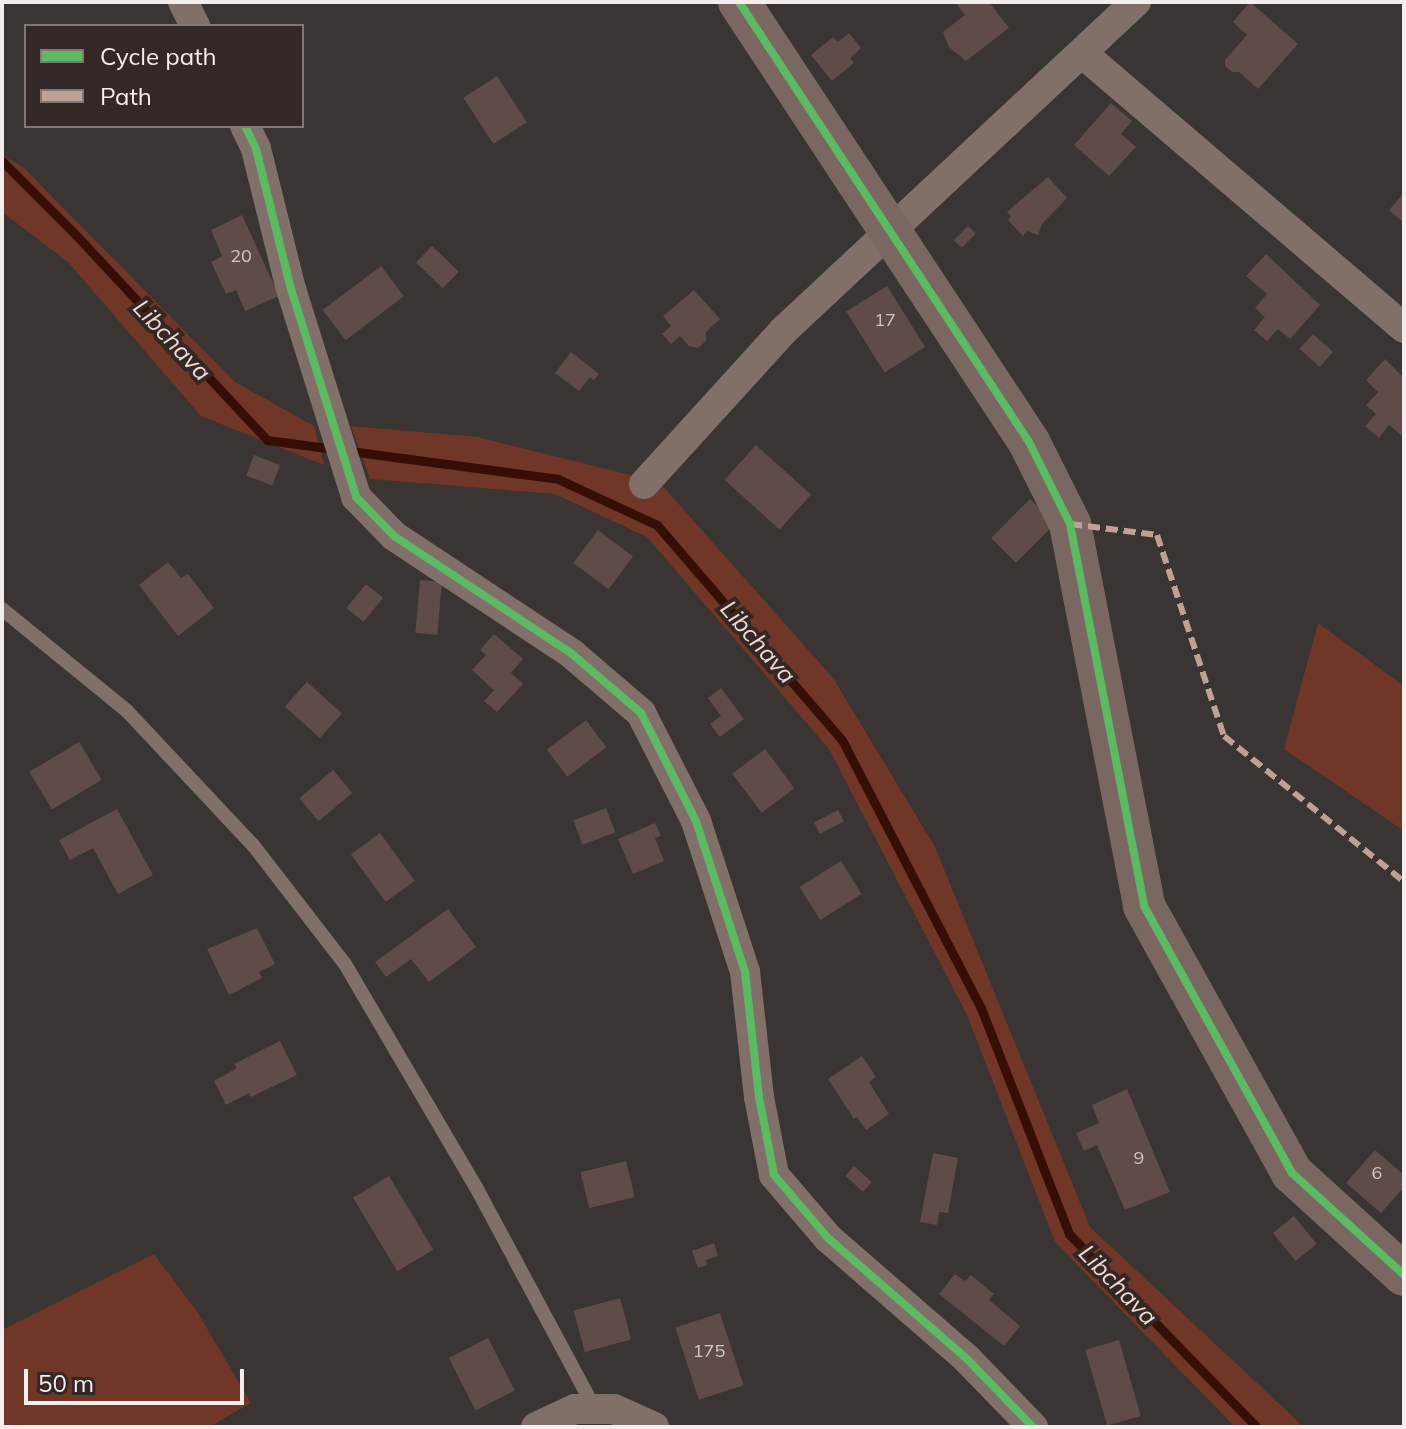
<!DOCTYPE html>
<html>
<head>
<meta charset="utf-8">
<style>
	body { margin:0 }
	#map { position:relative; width:1406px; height:1429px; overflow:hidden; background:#3a3432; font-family:Mulish,sans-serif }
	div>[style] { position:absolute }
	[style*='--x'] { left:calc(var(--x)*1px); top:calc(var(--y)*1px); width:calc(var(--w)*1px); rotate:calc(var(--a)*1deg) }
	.green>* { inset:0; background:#703628 }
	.stream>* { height:9px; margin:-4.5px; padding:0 4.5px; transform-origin:4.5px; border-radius:4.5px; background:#360e06 }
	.building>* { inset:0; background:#5f4c48; transform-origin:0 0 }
	.lane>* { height:14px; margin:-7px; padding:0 7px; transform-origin:7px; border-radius:7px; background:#816f6a }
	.street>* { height:30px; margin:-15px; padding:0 15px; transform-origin:15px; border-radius:15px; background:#816f6a }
	.secondary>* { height:42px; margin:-21px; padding:0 21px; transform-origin:21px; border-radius:21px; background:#7a6762 }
	.quiet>* { height:6px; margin-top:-3px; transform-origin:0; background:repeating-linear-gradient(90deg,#bda197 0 12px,transparent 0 18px) }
	.cycleway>* { height:8px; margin:-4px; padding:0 4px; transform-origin:4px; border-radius:4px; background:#5cba63 }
	span { translate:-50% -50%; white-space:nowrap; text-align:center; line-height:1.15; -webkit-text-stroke:8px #332825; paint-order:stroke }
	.number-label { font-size:18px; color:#d0c5c2 }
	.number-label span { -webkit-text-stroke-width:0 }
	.water-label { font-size:24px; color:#f3d9d3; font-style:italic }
	.frame { position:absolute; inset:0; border:4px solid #f5edeb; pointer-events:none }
	.legend { position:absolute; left:24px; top:24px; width:280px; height:104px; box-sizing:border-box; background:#332825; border:2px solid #817774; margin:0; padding:10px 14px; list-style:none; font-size:24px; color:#f5edeb }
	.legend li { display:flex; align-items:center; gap:16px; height:40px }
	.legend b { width:40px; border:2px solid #817774 }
	.scale { position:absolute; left:24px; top:1369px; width:220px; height:36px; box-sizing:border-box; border:4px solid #f5edeb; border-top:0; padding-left:10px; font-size:24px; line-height:28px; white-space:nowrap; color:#f5edeb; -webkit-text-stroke:6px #332825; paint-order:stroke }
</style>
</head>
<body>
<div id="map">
	<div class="green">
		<i style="clip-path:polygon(2px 155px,24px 168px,235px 382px,314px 426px,324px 465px,201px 416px,68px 262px,2px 212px)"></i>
		<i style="clip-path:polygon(351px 426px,478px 437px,659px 482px,833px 678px,935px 847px,1090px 1227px,1304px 1427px,1235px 1427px,1055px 1242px,967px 1015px,829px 749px,647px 537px,555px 494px,370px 479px)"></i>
		<i style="clip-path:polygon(1318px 623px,1404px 686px,1404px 831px,1284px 749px)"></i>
		<i style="clip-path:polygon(154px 1254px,198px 1313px,251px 1403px,209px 1427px,2px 1427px,2px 1330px)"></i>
	</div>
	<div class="stream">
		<i style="--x:2;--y:161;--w:103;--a:45"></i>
		<i style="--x:75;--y:234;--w:282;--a:47"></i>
		<i style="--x:267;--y:440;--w:294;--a:7.6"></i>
		<i style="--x:558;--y:479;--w:109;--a:24.9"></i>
		<i style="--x:657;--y:525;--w:284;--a:49.3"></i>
		<i style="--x:842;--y:740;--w:302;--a:62.6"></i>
		<i style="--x:981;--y:1008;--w:243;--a:68.7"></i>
		<i style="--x:1069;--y:1234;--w:269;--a:45.8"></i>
	</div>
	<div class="building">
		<i style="clip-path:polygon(955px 2px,989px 2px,1009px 28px,966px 61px,949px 47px,943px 32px,965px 15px)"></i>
		<i style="clip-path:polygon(1250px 2px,1298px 44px,1258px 89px,1239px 72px,1232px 72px,1225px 66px,1225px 60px,1247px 35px,1233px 22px)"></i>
		<i style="clip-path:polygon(849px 33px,861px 48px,850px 58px,854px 63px,832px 81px,811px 55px,833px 37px,838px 42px)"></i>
		<i style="left:497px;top:76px;width:55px;height:40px;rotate:57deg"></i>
		<i style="clip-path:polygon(1111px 103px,1132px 121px,1121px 134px,1136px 147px,1109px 176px,1074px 145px)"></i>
		<i style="clip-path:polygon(1048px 177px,1067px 198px,1042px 224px,1038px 235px,1027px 231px,1023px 236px,1008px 220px,1011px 216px,1007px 212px)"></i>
		<i style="clip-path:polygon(1404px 193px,1404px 223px,1389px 210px)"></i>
		<i style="clip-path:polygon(242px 215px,279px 296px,245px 311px,236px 290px,226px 294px,211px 262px,222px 256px,211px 230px)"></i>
		<i style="left:968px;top:226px;width:11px;height:20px;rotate:45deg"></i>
		<i style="left:432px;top:246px;width:37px;height:23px;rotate:44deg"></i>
		<i style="clip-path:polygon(1266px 254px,1320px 305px,1290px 339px,1278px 329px,1267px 341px,1254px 330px,1265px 317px,1255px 308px,1267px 294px,1246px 276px)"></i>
		<i style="left:381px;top:266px;width:38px;height:73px;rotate:53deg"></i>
		<i style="left:887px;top:286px;width:72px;height:48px;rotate:58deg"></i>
		<i style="clip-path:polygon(694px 290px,720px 319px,706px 332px,706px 341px,698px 348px,689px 346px,680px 336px,671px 344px,662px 334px,671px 326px,663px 316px)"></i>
		<i style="left:1313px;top:334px;width:27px;height:20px;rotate:42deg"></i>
		<i style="clip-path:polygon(571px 352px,599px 374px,594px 380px,590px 377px,579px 391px,555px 373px)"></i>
		<i style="clip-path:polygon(1385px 359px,1404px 378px,1404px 433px,1402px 436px,1389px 425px,1379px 438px,1365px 426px,1376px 414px,1366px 405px,1378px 392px,1366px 380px)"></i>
		<i style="left:756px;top:445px;width:74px;height:47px;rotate:42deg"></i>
		<i style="left:254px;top:455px;width:28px;height:22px;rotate:21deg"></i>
		<i style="left:1030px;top:499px;width:35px;height:55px;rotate:45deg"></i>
		<i style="left:598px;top:530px;width:44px;height:41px;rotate:37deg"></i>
		<i style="clip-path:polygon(168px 562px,181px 578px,188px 574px,214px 608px,178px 636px,139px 585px)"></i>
		<i style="left:420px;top:580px;width:22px;height:53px;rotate:5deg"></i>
		<i style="left:366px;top:584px;width:22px;height:31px;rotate:39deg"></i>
		<i style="clip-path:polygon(494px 634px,523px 659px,511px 673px,523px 684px,497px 712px,484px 701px,494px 690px,472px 670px,486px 655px,480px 650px)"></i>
		<i style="left:307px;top:682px;width:47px;height:33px;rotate:42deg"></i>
		<i style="clip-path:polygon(721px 688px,744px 719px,720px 737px,710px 724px,721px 716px,708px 698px)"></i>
		<i style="left:586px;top:720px;width:34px;height:49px;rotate:53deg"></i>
		<i style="left:79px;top:742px;width:44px;height:58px;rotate:59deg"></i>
		<i style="left:765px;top:749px;width:49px;height:41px;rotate:53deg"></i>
		<i style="left:333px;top:770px;width:30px;height:44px;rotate:50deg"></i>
		<i style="left:606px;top:808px;width:26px;height:35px;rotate:69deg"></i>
		<i style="clip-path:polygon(117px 809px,153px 875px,118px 894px,93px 848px,70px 860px,59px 840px)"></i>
		<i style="left:838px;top:810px;width:13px;height:27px;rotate:63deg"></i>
		<i style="clip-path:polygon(655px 823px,661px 836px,655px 838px,664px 861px,633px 874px,618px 839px)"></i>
		<i style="left:380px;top:833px;width:59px;height:36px;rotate:54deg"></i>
		<i style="left:841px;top:861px;width:39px;height:49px;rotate:58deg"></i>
		<i style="clip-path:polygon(448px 909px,476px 947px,429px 982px,411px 959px,386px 977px,375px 962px)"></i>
		<i style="clip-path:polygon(257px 928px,275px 964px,259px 972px,262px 978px,229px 995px,207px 949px)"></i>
		<i style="clip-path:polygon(280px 1041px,297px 1075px,251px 1097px,249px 1093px,226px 1105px,214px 1081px,237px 1068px,234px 1064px)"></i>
		<i style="clip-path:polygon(862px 1056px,876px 1077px,869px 1082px,889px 1114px,866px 1130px,857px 1117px,854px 1119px,828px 1079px)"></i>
		<i style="clip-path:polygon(1127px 1089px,1170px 1192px,1125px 1210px,1097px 1145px,1084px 1151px,1076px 1133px,1099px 1123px,1092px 1105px)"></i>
		<i style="clip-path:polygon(1375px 1150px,1404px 1175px,1404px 1187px,1381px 1213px,1346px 1183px)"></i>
		<i style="clip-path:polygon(933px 1153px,958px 1158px,948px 1213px,939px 1212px,937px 1225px,920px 1222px)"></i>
		<i style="left:626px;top:1161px;width:37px;height:47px;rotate:76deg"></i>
		<i style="left:854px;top:1166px;width:24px;height:13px;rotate:42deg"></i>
		<i style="left:389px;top:1176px;width:86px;height:42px;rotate:59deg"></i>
		<i style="left:1294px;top:1216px;width:36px;height:27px;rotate:51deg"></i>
		<i style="clip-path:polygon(714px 1243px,718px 1256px,706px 1260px,707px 1265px,698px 1268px,692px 1251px)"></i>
		<i style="clip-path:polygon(955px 1274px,965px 1281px,971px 1275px,994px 1294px,989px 1300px,1020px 1326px,1004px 1346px,939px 1294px)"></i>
		<i style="left:620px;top:1298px;width:43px;height:48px;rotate:75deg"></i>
		<i style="left:720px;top:1313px;width:76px;height:47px;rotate:72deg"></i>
		<i style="left:488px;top:1338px;width:59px;height:44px;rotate:63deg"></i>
		<i style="left:1119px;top:1340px;width:79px;height:35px;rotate:74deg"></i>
	</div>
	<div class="lane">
		<i style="--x:2;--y:609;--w:161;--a:39.2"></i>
		<i style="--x:127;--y:711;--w:184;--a:46.8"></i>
		<i style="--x:253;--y:845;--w:150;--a:52.3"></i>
		<i style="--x:345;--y:964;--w:261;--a:59.6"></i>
		<i style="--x:477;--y:1189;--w:250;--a:61.8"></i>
	</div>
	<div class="street">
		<i style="--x:183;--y:2;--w:27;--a:63"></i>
		<i style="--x:1082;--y:53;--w:423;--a:40.5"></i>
		<i style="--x:245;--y:126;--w:25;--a:64"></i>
		<i style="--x:256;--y:149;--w:144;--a:76"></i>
		<i style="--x:291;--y:289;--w:218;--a:72.6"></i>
		<i style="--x:356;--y:497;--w:54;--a:45.7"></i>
		<i style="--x:394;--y:536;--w:214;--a:33.5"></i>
		<i style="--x:572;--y:654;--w:91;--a:40.5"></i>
		<i style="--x:641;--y:713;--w:121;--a:63"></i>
		<i style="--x:696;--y:821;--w:159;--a:72"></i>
		<i style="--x:745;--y:972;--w:126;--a:83.6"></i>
		<i style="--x:759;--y:1097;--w:79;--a:79.1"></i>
		<i style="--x:774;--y:1175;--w:83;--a:49.4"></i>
		<i style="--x:828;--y:1238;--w:184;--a:41"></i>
		<i style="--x:967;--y:1359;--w:95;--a:45.9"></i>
		<i style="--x:644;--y:484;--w:207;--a:-47.7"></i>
		<i style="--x:783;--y:331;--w:483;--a:-43"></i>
		<i style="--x:536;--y:1427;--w:43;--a:-24.8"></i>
		<i style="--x:575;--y:1409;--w:39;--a:0"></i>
		<i style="--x:614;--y:1409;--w:44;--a:24.2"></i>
	</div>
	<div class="secondary">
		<i style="--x:739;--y:2;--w:527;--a:56.61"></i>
		<i style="--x:1029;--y:442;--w:92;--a:63.4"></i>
		<i style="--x:1070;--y:524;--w:389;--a:79"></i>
		<i style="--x:1144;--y:906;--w:305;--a:61"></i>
		<i style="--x:1292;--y:1173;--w:151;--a:42.3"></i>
	</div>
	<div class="quiet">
		<i style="--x:1070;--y:524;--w:88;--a:7.2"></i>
		<i style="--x:1157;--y:535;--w:212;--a:71.6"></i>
		<i style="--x:1224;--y:736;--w:232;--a:39"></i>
	</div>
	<div class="cycleway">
		<i style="--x:739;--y:2;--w:527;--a:56.61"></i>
		<i style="--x:1029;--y:442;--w:92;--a:63.4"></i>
		<i style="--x:1070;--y:524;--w:389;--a:79"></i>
		<i style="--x:1144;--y:906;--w:305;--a:61"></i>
		<i style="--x:1292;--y:1173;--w:151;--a:42.3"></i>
		<i style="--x:245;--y:126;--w:25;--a:64"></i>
		<i style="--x:256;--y:149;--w:144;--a:76"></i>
		<i style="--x:291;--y:289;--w:218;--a:72.6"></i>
		<i style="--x:356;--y:497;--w:54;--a:45.7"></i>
		<i style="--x:394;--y:536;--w:214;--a:33.5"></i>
		<i style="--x:572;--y:654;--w:91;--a:40.5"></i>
		<i style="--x:641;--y:713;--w:121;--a:63"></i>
		<i style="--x:696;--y:821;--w:159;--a:72"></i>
		<i style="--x:745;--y:972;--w:126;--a:83.6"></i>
		<i style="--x:759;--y:1097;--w:79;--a:79.1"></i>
		<i style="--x:774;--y:1175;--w:83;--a:49.4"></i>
		<i style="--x:828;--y:1238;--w:184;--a:41"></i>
		<i style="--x:967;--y:1359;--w:95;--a:45.9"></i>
	</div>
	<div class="number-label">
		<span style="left:241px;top:256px">20</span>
		<span style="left:885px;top:320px">17</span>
		<span style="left:1139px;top:1158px">9</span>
		<span style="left:1377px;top:1173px">6</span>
		<span style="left:709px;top:1351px">175</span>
	</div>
	<div class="water-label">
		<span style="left:172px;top:340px;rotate:47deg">Libchava</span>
		<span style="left:758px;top:642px;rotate:49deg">Libchava</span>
		<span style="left:1118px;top:1285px;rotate:46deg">Libchava</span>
	</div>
	<div class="frame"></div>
	<ul class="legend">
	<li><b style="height:10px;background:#5cba63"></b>Cycle path</li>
	<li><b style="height:10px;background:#bda197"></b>Path</li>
	</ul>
	<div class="scale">50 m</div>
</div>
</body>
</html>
